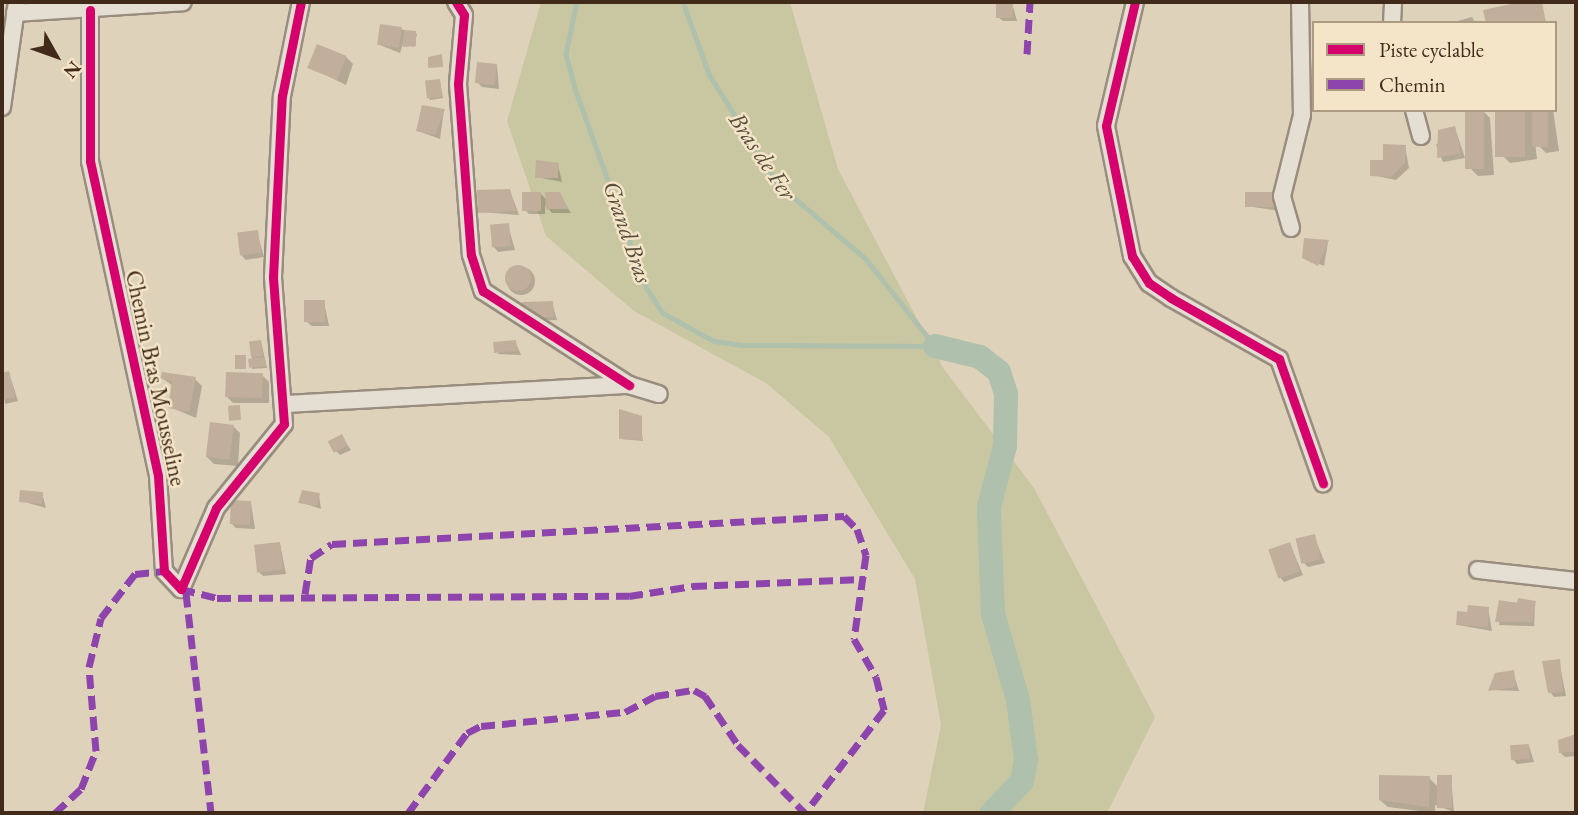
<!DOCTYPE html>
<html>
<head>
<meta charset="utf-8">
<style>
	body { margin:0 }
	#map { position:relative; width:1578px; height:815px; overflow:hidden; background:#dfd2ba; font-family:"EB Garamond",serif }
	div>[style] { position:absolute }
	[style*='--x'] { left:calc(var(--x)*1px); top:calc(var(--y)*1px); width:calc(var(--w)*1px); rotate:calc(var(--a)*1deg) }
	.green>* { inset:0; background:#c8c7a1 }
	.shadow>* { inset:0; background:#0003; transform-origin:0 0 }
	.round { border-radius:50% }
	.stream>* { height:4.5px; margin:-2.25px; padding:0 2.25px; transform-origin:2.25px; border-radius:2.25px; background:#afc0ad }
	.river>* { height:24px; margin:-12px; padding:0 12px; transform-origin:12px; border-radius:12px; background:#afc0ad }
	.building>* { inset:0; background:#c1af9c; transform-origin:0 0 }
	.roads { filter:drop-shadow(2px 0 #988d7e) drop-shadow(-2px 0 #988d7e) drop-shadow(0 2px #988d7e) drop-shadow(0 -2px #988d7e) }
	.minor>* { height:16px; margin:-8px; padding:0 8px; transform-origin:8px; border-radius:8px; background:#e5ded2 }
	.quiet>* { height:7px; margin-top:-3.5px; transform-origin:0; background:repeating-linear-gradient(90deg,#8e44ad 0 14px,transparent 0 21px) }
	.cycleway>* { height:9px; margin:-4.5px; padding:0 4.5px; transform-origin:4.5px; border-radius:4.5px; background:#d6006c }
	span { translate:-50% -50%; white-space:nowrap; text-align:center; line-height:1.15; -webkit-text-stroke:5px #f4e4c8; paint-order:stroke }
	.street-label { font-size:23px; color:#422a1a }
	.water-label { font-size:24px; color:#584e3d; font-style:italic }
	.frame { position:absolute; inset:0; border:4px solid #422a1a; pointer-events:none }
	.legend { position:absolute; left:1312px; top:21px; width:245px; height:91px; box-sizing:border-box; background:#f4e4c8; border:2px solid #ad9a82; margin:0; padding:9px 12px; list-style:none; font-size:21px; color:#422a1a }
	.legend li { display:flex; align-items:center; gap:14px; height:35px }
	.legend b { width:35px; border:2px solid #ad9a82 }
	.north { position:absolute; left:21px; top:21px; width:70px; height:70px; -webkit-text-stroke:5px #f4e4c8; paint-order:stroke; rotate:130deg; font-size:19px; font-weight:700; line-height:28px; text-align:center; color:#422a1a }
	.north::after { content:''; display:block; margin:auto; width:24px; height:32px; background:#422a1a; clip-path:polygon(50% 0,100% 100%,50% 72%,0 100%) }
</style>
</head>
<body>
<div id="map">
	<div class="green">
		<i style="clip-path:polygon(541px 2px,790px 2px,838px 169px,943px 368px,1034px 488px,1155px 717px,1107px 813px,923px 813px,941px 725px,915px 579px,829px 437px,766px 383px,634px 311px,546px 236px,507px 121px)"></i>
	</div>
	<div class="shadow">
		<i style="clip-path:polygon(1012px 3px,1017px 21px,1003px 21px,998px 17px)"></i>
		<i style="clip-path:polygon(1472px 17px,1475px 23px,1450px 23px)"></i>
		<i style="clip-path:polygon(401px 29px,417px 34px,414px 47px,403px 44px,400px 53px,377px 44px)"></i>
		<i style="clip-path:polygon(346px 57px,353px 64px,346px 85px,310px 67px)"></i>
		<i style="clip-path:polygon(497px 66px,499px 89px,482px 87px,477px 82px)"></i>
		<i style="clip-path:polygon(440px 81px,443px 98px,430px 100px,429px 98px)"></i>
		<i style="clip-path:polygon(444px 110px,440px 139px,418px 131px)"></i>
		<i style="clip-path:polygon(1496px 110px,1553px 110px,1559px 151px,1546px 153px,1535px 142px,1537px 159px,1510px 163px,1503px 156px)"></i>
		<i style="clip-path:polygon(1483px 111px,1490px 118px,1494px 175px,1478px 176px,1471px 169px)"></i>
		<i style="clip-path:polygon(1455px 128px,1465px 158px,1443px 162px,1436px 145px)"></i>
		<i style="clip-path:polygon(1405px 146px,1409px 168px,1396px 180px,1372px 175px)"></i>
		<i style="clip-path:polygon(558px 165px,562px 182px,537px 177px)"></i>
		<i style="clip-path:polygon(510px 191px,519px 215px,480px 212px)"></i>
		<i style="clip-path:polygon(540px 193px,548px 201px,559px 194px,571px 213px,552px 213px,545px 205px,545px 214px,529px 214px,525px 210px)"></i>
		<i style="clip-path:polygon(1276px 194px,1280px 211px,1246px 206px)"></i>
		<i style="clip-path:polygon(508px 225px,515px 250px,498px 252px,494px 247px)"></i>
		<i style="clip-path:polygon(257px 232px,264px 257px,246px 260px,242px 256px)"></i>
		<i style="clip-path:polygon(1328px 242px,1324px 266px,1306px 258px)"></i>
		<i class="round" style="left:507px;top:267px;width:28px;height:28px"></i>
		<i style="clip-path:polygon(324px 302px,329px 326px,312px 326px,307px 322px)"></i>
		<i style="clip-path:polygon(552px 303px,557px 320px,535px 321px,524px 304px)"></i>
		<i style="clip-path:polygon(261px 341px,267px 368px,252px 369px,252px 357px)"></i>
		<i style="clip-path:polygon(515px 341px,521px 355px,497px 354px)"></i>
		<i style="clip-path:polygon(9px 373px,18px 401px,5px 404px,2px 375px)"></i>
		<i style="clip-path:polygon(262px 375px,269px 382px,269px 403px,233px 403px,226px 396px)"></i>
		<i style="clip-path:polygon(162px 378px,195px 379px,202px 386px,196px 418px,170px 407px,173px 386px)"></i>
		<i style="clip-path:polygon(621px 411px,639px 415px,643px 441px,621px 439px)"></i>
		<i style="clip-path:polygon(233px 426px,240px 433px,238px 466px,214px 464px,207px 457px)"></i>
		<i style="clip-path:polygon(341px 436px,351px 450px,340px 455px,336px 451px)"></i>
		<i style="clip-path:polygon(42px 493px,46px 508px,21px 501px)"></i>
		<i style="clip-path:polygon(319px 495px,321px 509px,300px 502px)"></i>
		<i style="clip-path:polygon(251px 503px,255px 529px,236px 528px,232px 524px)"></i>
		<i style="clip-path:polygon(1314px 536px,1325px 563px,1308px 567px,1304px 563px)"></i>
		<i style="clip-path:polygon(280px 544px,286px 574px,263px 576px,259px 572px)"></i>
		<i style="clip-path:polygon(1290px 544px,1303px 575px,1284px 582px,1280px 577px)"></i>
		<i style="left:1500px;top:602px;width:35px;height:23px;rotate:2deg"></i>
		<i style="clip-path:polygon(1488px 608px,1492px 631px,1458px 625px)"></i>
		<i style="clip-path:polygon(1559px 661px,1566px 696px,1554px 697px,1550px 692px)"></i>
		<i style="clip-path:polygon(1513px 672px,1519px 691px,1490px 690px)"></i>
		<i style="clip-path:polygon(1575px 736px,1576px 756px,1565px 757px,1561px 753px)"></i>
		<i style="clip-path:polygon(1529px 746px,1534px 762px,1517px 764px,1513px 759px)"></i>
		<i style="clip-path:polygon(1451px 777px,1454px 812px,1435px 805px,1435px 813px,1388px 807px,1380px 800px,1429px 778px,1438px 787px)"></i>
	</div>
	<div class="stream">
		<i style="--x:577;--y:2;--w:53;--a:101.9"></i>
		<i style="--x:566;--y:54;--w:35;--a:75"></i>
		<i style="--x:575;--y:88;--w:211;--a:70.4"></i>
		<i style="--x:646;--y:287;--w:31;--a:57"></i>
		<i style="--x:663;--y:313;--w:58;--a:28.8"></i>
		<i style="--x:714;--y:341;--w:28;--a:8"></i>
		<i style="--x:742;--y:345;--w:193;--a:0.3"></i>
		<i style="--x:683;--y:2;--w:77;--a:70.1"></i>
		<i style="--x:709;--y:74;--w:128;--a:58"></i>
		<i style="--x:777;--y:183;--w:117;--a:40.5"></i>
		<i style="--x:866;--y:259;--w:111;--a:51.6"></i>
	</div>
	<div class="river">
		<i style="--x:935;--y:346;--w:46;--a:13.7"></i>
		<i style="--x:980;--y:357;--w:24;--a:38"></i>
		<i style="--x:999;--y:372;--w:23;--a:72"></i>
		<i style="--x:1006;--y:394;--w:52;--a:91.1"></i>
		<i style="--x:1005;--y:446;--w:63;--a:104.7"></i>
		<i style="--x:989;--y:507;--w:107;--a:87.9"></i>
		<i style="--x:993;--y:614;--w:90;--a:73.8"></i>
		<i style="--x:1018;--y:700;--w:61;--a:82.4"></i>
		<i style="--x:1026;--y:760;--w:21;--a:101"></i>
		<i style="--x:1022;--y:781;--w:44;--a:133.2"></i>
	</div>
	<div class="building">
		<i style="left:996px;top:2px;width:17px;height:16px"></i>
		<i style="clip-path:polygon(1521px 2px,1542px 2px,1546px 23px,1486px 23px,1483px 10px)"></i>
		<i style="left:380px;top:24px;width:22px;height:21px;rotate:8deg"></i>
		<i style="clip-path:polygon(404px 30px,416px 31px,416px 46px,403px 47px)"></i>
		<i style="left:317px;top:44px;width:32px;height:26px;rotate:22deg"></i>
		<i style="clip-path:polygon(442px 54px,443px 67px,428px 68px,428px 57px)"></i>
		<i style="left:477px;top:62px;width:20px;height:21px;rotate:6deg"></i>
		<i style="left:440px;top:79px;width:18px;height:15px;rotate:84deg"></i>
		<i style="clip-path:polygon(422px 105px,445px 109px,435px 135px,416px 131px)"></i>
		<i style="left:1465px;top:110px;width:19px;height:59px"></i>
		<i style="left:1495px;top:110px;width:30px;height:47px"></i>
		<i style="left:1532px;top:110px;width:16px;height:37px"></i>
		<i style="clip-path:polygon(1455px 126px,1461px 153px,1437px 158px,1438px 130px)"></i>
		<i style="clip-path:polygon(1383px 144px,1406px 145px,1405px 163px,1391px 177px,1370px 176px,1370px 160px,1383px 160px)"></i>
		<i style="clip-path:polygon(536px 160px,559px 163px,558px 178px,535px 178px)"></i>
		<i style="clip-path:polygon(510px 189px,516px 211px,478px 213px,477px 190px)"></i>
		<i style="left:522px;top:192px;width:19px;height:19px"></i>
		<i style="clip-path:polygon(545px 192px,560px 192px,568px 209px,546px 209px)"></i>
		<i style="left:1245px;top:192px;width:32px;height:15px"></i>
		<i style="left:509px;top:223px;width:23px;height:19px;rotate:85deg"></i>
		<i style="left:258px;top:230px;width:23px;height:21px;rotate:83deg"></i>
		<i style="clip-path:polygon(1304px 238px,1329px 240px,1318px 266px,1302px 258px)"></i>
		<i class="round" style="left:505px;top:265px;width:26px;height:26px"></i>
		<i style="left:325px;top:300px;width:22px;height:21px;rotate:90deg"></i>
		<i style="clip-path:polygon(553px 301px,554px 317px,529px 317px,529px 309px,521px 309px,522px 302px)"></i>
		<i style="left:261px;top:340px;width:16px;height:12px;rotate:83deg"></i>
		<i style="left:516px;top:340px;width:11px;height:23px;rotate:85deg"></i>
		<i style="left:235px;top:355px;width:11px;height:14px"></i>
		<i style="left:265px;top:357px;width:9px;height:17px;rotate:84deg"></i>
		<i style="clip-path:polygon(9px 371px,15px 397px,2px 400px,2px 373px)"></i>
		<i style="clip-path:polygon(162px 372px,196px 377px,189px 412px,168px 408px,172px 381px,160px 379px)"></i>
		<i style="left:226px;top:372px;width:37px;height:25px;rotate:2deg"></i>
		<i style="left:240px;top:405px;width:15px;height:12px;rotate:86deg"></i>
		<i style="clip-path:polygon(619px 409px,642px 416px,642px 440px,619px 439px)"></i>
		<i style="left:210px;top:422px;width:24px;height:35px;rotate:7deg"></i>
		<i style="left:342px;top:434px;width:13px;height:16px;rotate:63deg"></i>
		<i style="left:20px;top:490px;width:23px;height:12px;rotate:5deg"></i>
		<i style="clip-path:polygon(302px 490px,320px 493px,317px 506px,298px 503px)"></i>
		<i style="left:231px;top:500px;width:20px;height:24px;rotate:3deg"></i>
		<i style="left:1315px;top:534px;width:26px;height:20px;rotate:77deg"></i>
		<i style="left:280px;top:542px;width:28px;height:26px;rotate:84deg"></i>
		<i style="left:1290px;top:542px;width:31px;height:23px;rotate:71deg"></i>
		<i style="clip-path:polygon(1518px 598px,1536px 601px,1532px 622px,1495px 622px,1499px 600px,1517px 603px)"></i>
		<i style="clip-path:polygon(1468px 605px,1489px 607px,1488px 627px,1456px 625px,1457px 611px,1467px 612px)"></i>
		<i style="clip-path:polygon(1560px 659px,1563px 692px,1548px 693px,1542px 661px)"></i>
		<i style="clip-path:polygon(1514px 670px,1516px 687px,1488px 691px,1495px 673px)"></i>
		<i style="clip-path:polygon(1576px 734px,1576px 752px,1559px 753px,1558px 740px)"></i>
		<i style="left:1529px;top:744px;width:15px;height:19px;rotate:86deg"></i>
		<i style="clip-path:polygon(1379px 775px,1430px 776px,1429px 807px,1379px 800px)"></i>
		<i style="left:1437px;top:775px;width:15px;height:33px"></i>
	</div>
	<div class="roads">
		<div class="minor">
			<i style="--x:456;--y:2;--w:15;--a:58"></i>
			<i style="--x:464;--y:15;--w:69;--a:95"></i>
			<i style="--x:458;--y:84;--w:171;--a:85.7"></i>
			<i style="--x:471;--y:255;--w:38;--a:72"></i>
			<i style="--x:483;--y:291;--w:174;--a:32.8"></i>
			<i style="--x:1135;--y:2;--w:127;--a:103.2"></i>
			<i style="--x:1106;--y:126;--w:133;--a:78.7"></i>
			<i style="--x:1132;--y:256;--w:32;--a:58"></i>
			<i style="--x:1149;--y:283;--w:27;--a:34"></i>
			<i style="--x:1171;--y:298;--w:124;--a:29.5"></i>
			<i style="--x:1279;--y:359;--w:132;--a:70.5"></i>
			<i style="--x:90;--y:10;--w:151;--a:90"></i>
			<i style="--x:90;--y:161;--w:322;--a:77.8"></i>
			<i style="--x:158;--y:476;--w:95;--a:86.4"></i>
			<i style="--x:164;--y:571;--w:25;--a:47"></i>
			<i style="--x:181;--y:589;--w:88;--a:-66.6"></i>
			<i style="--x:216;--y:508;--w:108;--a:-51"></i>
			<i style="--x:284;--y:424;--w:147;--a:-94.3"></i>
			<i style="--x:273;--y:277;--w:181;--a:-87.2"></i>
			<i style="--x:282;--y:96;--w:96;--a:-78.6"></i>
			<i style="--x:15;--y:13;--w:168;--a:-3.7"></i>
			<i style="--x:1392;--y:23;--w:21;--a:-87"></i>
			<i style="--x:2;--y:107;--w:106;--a:-81.9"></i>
			<i style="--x:1414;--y:110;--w:27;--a:75"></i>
			<i style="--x:1291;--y:228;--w:33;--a:-106"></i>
			<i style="--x:1282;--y:196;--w:83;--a:-76.1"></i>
			<i style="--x:1302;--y:115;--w:113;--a:-91"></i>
			<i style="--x:286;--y:404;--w:344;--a:-3.2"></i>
			<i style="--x:629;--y:385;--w:31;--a:17"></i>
			<i style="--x:1478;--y:570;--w:99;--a:6.4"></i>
		</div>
	</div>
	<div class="quiet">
		<i style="--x:1027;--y:54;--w:52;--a:-86.7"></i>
		<i style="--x:181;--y:589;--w:37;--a:14"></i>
		<i style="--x:217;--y:598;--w:412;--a:-0.3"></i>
		<i style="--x:629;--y:596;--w:65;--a:-8.9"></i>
		<i style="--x:693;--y:586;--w:170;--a:-2.4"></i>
		<i style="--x:186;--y:593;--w:221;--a:83.5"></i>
		<i style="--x:305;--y:594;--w:36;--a:-81"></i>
		<i style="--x:311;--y:558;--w:25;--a:-34"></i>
		<i style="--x:332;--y:544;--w:513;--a:-3.13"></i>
		<i style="--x:844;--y:516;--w:18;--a:45"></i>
		<i style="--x:857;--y:529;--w:28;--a:71"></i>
		<i style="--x:866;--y:555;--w:85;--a:98.1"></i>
		<i style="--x:854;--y:639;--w:44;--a:59.9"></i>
		<i style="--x:876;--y:677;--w:34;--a:76"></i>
		<i style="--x:884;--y:710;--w:130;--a:127.5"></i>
		<i style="--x:55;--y:813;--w:35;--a:-43"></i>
		<i style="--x:81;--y:789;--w:41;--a:-68.5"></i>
		<i style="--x:96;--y:751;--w:84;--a:-94.8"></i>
		<i style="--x:89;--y:667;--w:50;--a:-76.2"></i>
		<i style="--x:101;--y:618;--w:56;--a:-52.3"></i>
		<i style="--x:135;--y:574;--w:29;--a:-6"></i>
		<i style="--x:408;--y:813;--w:99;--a:-53.6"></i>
		<i style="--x:467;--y:733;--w:16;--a:-27"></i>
		<i style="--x:481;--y:726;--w:145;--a:-5.6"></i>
		<i style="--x:625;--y:712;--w:34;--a:-28"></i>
		<i style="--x:655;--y:696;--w:39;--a:-9"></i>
		<i style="--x:694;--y:690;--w:13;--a:29"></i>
		<i style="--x:705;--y:696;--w:59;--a:56"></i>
		<i style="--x:738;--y:745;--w:95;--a:45.4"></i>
	</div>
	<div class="cycleway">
		<i style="--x:456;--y:2;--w:15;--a:58"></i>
		<i style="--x:464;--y:15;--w:69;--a:95"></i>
		<i style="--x:458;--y:84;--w:171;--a:85.7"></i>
		<i style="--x:471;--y:255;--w:38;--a:72"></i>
		<i style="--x:483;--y:291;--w:174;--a:32.8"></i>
		<i style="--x:1135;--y:2;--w:127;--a:103.2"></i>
		<i style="--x:1106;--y:126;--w:133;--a:78.7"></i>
		<i style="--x:1132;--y:256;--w:32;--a:58"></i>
		<i style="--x:1149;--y:283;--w:27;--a:34"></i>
		<i style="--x:1171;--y:298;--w:124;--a:29.5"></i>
		<i style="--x:1279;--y:359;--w:132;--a:70.5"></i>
		<i style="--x:90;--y:10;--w:151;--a:90"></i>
		<i style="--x:90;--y:161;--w:322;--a:77.8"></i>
		<i style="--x:158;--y:476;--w:95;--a:86.4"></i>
		<i style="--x:164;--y:571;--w:25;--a:47"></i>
		<i style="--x:181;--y:589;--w:88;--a:-66.6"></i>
		<i style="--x:216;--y:508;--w:108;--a:-51"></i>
		<i style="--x:284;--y:424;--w:147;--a:-94.3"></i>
		<i style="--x:273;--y:277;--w:181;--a:-87.2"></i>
		<i style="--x:282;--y:96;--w:96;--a:-78.6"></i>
	</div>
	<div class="street-label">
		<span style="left:156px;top:378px;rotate:78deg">Chemin Bras Mousseline</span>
	</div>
	<div class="water-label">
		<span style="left:763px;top:156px;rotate:56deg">Bras de Fer</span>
		<span style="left:628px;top:232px;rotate:71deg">Grand Bras</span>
	</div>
	<div class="frame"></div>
	<ul class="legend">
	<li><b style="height:9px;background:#d6006c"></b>Piste cyclable</li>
	<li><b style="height:9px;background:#8e44ad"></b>Chemin</li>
	</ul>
	<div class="north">N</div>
</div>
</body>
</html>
